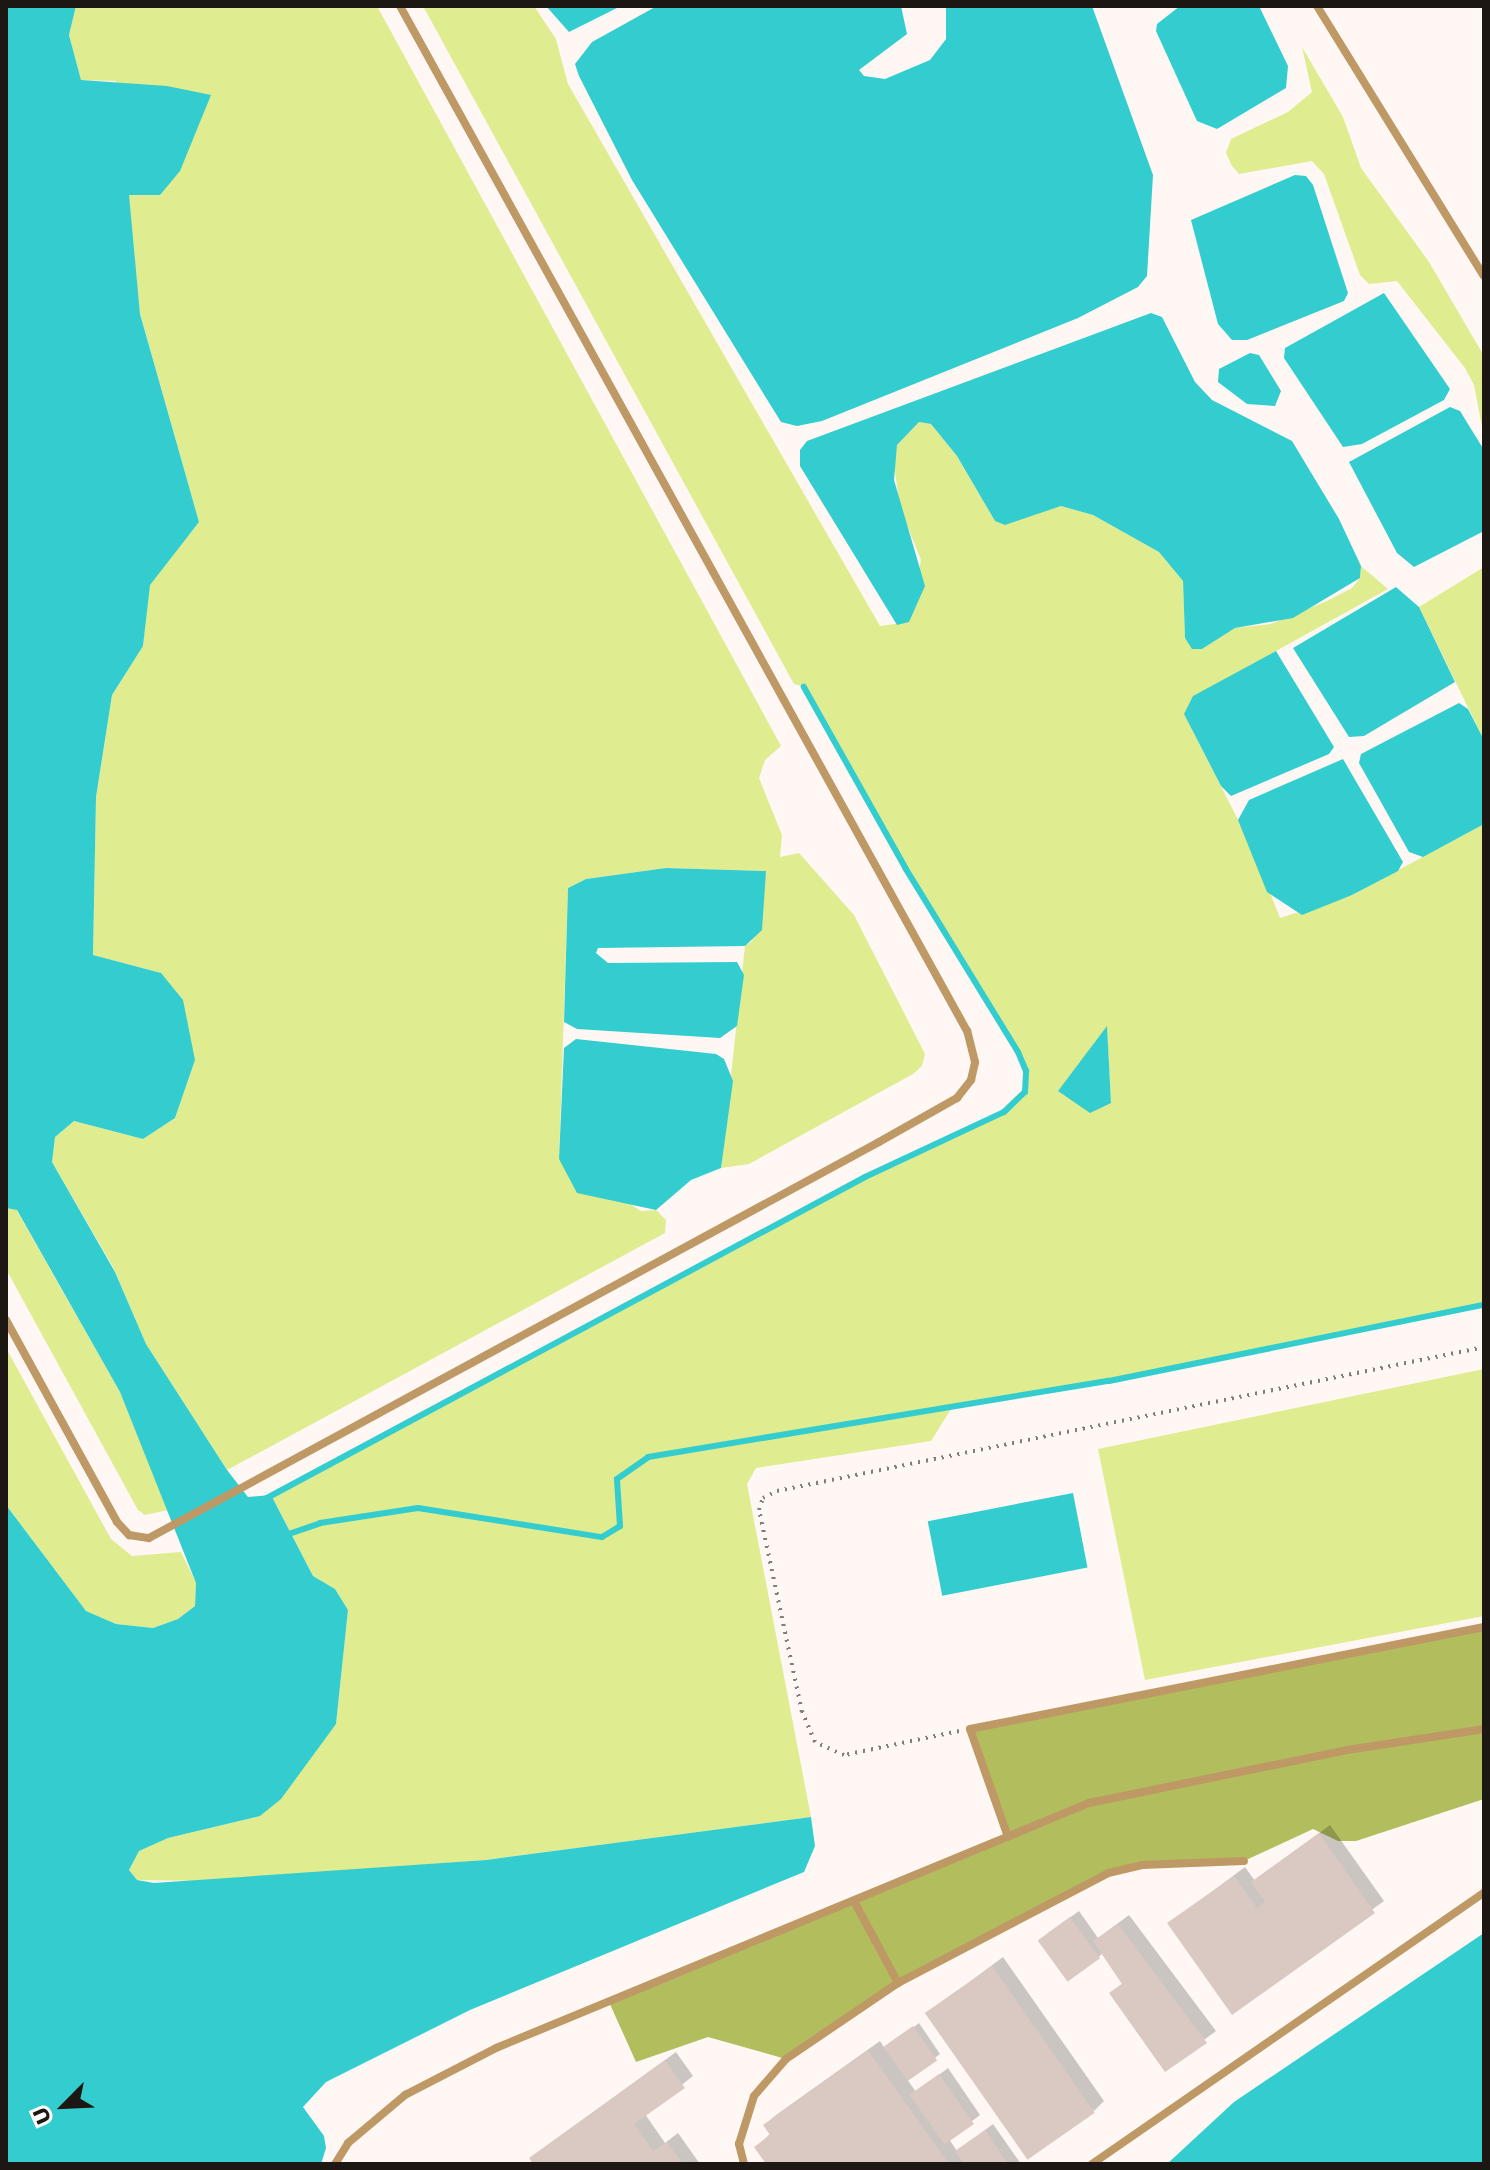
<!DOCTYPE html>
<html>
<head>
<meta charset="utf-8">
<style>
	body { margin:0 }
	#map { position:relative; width:1490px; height:2170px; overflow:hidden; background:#fef7f3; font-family:"Work Sans",sans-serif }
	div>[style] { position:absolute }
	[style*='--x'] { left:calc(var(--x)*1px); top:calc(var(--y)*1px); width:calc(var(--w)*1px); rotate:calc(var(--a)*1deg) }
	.green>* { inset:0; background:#dfec90 }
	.forest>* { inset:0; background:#b2be5e }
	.water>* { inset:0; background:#33cccf; transform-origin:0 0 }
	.shadow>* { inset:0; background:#0003 }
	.stream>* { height:6px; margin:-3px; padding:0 3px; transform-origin:3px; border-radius:3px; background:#33cccf }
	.building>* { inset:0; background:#dac8c2; transform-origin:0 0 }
	.path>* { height:4px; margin-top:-2px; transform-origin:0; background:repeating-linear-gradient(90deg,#837d79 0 2px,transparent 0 8px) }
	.lane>* { height:8px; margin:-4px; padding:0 4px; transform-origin:4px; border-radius:4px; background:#be9965 }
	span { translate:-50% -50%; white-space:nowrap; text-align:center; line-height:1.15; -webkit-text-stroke:8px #fff; paint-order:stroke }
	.frame { position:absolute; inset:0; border:8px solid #1c1713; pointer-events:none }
	.north { position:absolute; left:24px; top:2066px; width:80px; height:80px; -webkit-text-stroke:6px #fff; paint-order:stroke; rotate:246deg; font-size:22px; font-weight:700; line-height:32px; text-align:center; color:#1c1713 }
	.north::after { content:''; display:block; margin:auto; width:28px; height:36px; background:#1c1713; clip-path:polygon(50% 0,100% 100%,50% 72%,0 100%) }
</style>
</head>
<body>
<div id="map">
	<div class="green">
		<i style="clip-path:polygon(76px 6px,377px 6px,781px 746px,765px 760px,759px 778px,782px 835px,780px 857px,799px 853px,854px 915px,925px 1054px,922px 1066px,913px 1074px,749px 1164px,721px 1168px,745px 946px,752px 941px,766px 871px,666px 868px,586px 879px,568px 888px,559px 1160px,641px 1211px,656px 1210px,666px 1220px,665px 1233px,227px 1470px,146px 1344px,113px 1267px,52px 1162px,55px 1137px,74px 1121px,143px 1139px,175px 1118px,195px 1060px,161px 973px,93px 955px,96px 797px,112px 695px,143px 646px,149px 585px,199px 522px,140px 314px,116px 81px,81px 80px,69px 35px)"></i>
		<i style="clip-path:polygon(evenodd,423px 6px,534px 6px,556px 39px,568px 84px,880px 626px,909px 622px,921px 560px,900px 507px,894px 465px,897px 445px,919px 422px,931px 424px,957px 456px,995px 521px,1005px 524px,1061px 506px,1093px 515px,1159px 552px,1183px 581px,1185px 638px,1202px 649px,1235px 628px,1271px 624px,1327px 601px,1352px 588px,1360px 578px,1361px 566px,1388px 589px,1276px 651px,1184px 714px,1252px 847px,1280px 918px,1352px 895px,1484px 824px,1484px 1305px,1109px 1381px,953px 1406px,931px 1441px,756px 1468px,747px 1484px,811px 1817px,486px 1860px,212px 1881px,137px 1880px,129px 1870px,138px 1851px,168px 1838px,260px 1816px,336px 1724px,348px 1610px,335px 1589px,313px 1576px,271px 1495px,865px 1177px,1004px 1112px,1025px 1092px,1026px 1071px,1018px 1052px,906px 869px,804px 687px,794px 684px,423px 6px,1107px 1029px,1111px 1103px,1058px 1091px,1099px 1042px,1107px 1029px)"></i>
		<i style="clip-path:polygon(1302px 47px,1343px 117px,1361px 168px,1429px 262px,1484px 356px,1484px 437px,1474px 385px,1465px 368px,1397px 281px,1369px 284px,1360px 275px,1324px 174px,1312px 161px,1239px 174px,1232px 166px,1226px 153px,1231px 139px,1288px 112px,1312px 92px)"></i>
		<i style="clip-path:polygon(1484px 567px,1484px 740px,1419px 607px)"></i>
		<i style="clip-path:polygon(6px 1208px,16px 1209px,120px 1392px,168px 1510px,145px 1515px,138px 1510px,6px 1269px)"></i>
		<i style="clip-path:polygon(6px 1348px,111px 1539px,132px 1556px,181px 1552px,196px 1583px,195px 1606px,178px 1619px,153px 1628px,116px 1624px,86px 1611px,6px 1505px)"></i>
		<i style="clip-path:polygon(1484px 1369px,1484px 1616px,1145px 1680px,1098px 1449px)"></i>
	</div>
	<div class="forest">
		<i style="clip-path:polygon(1484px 1627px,1484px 1799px,1356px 1841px,1338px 1841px,1313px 1829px,1244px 1861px,1142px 1865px,1108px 1873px,898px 1983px,786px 2059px,708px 2037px,636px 2062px,609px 2002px,1008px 1837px,970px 1729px)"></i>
	</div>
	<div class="water">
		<i style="clip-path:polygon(6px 6px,76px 6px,69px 35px,81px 80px,167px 86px,211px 95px,180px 171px,160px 195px,129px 195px,140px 314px,199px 522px,150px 585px,143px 646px,112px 695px,96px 797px,93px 955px,161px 973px,183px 1000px,195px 1060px,175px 1118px,143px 1139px,74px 1121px,55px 1137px,52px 1162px,115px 1272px,146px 1344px,227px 1470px,248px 1497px,271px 1495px,313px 1576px,335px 1589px,348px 1610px,336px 1724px,281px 1799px,260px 1816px,168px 1838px,139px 1851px,129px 1870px,137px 1880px,154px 1883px,486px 1860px,811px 1817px,815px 1846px,804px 1872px,470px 2010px,326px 2082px,303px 2107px,324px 2136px,326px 2148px,321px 2164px,6px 2164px,6px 1505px,86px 1611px,116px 1624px,153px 1628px,178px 1619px,195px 1606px,196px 1583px,120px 1392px,17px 1210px,6px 1208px)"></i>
		<i style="clip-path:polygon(546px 6px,621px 6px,569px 32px)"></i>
		<i style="clip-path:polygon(657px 6px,901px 6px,907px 34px,859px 70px,864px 76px,885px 79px,930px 60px,946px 39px,946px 6px,1092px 6px,1153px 175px,1147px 276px,1138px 287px,1078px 318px,822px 421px,797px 426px,781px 422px,632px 180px,579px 76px,575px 64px,592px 42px)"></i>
		<i style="clip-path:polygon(1180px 6px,1259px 6px,1288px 66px,1286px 88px,1217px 129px,1197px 121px,1156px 31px,1157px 24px)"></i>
		<i style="clip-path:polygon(1295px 175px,1306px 176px,1313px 185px,1348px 293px,1344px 301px,1247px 340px,1232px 340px,1218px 324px,1191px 220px)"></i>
		<i style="clip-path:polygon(1384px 293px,1450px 389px,1444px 400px,1362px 444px,1343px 447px,1284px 358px,1285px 348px)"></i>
		<i style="clip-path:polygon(1151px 313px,1162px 317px,1195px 382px,1212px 400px,1292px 441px,1339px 519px,1361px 566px,1360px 578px,1293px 618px,1235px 628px,1202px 649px,1192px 649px,1185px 638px,1183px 581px,1159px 552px,1093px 515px,1061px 506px,1005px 525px,995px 521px,957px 456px,931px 424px,919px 422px,897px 445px,894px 480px,925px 586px,909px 622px,897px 625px,800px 466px,800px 450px,807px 441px)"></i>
		<i style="clip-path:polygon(1250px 353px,1259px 355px,1281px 391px,1275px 406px,1247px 404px,1218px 382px,1219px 369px)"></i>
		<i style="clip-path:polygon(1450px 407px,1460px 411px,1484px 450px,1484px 531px,1414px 567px,1397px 553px,1349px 462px)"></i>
		<i style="clip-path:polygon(1396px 587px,1419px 607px,1455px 682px,1364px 736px,1349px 737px,1293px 648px)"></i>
		<i style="clip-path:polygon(1276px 651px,1334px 747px,1329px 754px,1231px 796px,1221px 786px,1184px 714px,1193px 696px)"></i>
		<i style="clip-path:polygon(1459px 703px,1468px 709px,1484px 740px,1484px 824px,1423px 857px,1409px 852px,1359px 763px,1361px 754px)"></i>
		<i style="clip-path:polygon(1343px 759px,1403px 862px,1398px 871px,1352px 895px,1302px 915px,1267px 892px,1238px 820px,1249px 800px)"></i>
		<i style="clip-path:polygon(666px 868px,766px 871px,762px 930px,745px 946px,598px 948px,596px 953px,608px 963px,737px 962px,744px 975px,737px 1026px,720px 1038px,577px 1029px,564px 1022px,568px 888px,586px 879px)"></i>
		<i style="clip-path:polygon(1107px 1026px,1111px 1103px,1090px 1113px,1058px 1091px)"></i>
		<i style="clip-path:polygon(576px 1039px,716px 1054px,724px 1059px,733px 1081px,721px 1168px,691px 1180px,656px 1210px,577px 1193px,559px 1159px,564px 1048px)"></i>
		<i style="left:1073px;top:1493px;width:76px;height:148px;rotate:79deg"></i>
		<i style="clip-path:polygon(1484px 1933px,1484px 2164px,1167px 2164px,1234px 2102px)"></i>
	</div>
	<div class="shadow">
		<i style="clip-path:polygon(1330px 1825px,1384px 1901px,1232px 2012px,1170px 1923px,1245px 1867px,1255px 1881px)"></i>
		<i style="clip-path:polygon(1079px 1911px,1098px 1938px,1129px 1915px,1216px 2031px,1165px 2069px,1111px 1993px,1124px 1982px,1103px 1952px,1099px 1957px,1048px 1933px)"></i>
		<i style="clip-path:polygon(1003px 1957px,1104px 2101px,1094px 2111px,928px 2013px)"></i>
		<i style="clip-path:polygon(919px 2023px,940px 2054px,907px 2079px,916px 2092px,948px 2068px,980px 2115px,949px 2139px,957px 2151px,993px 2124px,1021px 2164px,768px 2164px,756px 2147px,771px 2133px,765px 2125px,776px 2115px,880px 2041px,885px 2049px)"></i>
		<i style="clip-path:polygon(676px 2052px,693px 2076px,645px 2114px,665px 2143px,678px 2133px,700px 2164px,536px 2164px,531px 2158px)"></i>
	</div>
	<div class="stream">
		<i style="--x:265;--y:1499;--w:681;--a:-28.22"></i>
		<i style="--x:865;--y:1177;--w:153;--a:-25.1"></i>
		<i style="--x:1004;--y:1112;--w:29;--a:-44"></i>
		<i style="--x:1025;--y:1092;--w:21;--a:-87"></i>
		<i style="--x:1026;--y:1071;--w:21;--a:-113"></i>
		<i style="--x:1018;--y:1052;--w:215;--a:-121.5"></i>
		<i style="--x:906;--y:869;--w:209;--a:-119.3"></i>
		<i style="--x:283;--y:1536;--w:39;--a:-19"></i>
		<i style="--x:320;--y:1523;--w:99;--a:-8.7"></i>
		<i style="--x:418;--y:1508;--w:186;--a:9"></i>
		<i style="--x:602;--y:1537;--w:21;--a:-31"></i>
		<i style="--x:620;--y:1526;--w:47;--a:-93.7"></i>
		<i style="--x:617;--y:1479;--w:38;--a:-35"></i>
		<i style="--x:648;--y:1457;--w:467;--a:-9.4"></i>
		<i style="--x:1109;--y:1381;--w:383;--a:-11.5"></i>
	</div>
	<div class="building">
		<i style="clip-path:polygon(1319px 1833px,1375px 1913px,1232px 2015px,1167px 1923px,1234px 1876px,1257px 1908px,1265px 1902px,1251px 1882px)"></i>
		<i style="left:1070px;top:1917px;width:51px;height:40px;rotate:54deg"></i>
		<i style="clip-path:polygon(1118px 1924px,1207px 2043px,1165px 2072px,1109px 1993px,1122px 1984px,1093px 1941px)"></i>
		<i style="left:992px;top:1966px;width:179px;height:82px;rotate:55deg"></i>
		<i style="left:913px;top:2026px;width:42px;height:36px;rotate:55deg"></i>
		<i style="clip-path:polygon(868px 2050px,949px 2164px,766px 2164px,754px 2147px,770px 2135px,763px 2125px)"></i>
		<i style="clip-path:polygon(665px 2060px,685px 2088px,634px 2124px,653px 2151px,667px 2142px,683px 2164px,533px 2164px,529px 2158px)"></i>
		<i style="left:939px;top:2074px;width:61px;height:36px;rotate:55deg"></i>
		<i style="clip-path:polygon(985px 2130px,1008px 2164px,964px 2164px,955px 2151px)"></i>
	</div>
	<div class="path">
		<i style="--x:959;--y:1731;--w:117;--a:168.2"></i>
		<i style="--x:844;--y:1755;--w:32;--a:-156"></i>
		<i style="--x:815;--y:1742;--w:33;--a:-113"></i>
		<i style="--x:802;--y:1712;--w:207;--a:-102"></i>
		<i style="--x:759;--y:1510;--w:13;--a:-72"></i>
		<i style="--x:763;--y:1498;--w:16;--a:-27"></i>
		<i style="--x:777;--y:1491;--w:722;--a:-11.51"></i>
	</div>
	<div class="lane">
		<i style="--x:1317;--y:6;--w:317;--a:58.3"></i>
		<i style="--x:6;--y:1320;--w:230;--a:61.2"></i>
		<i style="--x:117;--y:1522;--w:18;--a:47"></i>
		<i style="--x:129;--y:1535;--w:20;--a:9"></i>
		<i style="--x:149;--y:1538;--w:830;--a:-28.48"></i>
		<i style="--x:879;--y:1142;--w:90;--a:-29.4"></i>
		<i style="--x:957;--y:1098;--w:23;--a:-52"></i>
		<i style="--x:971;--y:1080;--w:18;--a:-77"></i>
		<i style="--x:975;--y:1062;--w:32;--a:-104"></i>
		<i style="--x:967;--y:1031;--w:1171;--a:-118.95"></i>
		<i style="--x:1008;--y:1837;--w:114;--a:-109.4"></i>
		<i style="--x:970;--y:1729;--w:524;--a:-11.22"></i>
		<i style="--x:855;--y:1903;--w:91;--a:61.7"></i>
		<i style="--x:335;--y:2164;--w:25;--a:-58"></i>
		<i style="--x:348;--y:2143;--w:75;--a:-40.1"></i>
		<i style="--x:405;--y:2095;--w:102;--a:-27.3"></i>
		<i style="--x:496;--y:2048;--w:642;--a:-22.45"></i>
		<i style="--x:1089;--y:1803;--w:263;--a:-11.6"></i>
		<i style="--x:1347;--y:1750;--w:139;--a:-8.7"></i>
		<i style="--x:744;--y:2164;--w:21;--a:-104"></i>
		<i style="--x:739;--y:2144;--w:50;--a:-72.6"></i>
		<i style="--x:754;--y:2096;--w:49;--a:-49.1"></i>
		<i style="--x:786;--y:2059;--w:135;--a:-34.2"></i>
		<i style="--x:898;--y:1983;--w:237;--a:-27.6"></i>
		<i style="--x:1108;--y:1873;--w:35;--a:-13"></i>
		<i style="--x:1142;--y:1865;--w:102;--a:-2.2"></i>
		<i style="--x:1092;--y:2164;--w:477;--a:-34.7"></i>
	</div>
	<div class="frame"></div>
	<div class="north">U</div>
</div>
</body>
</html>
